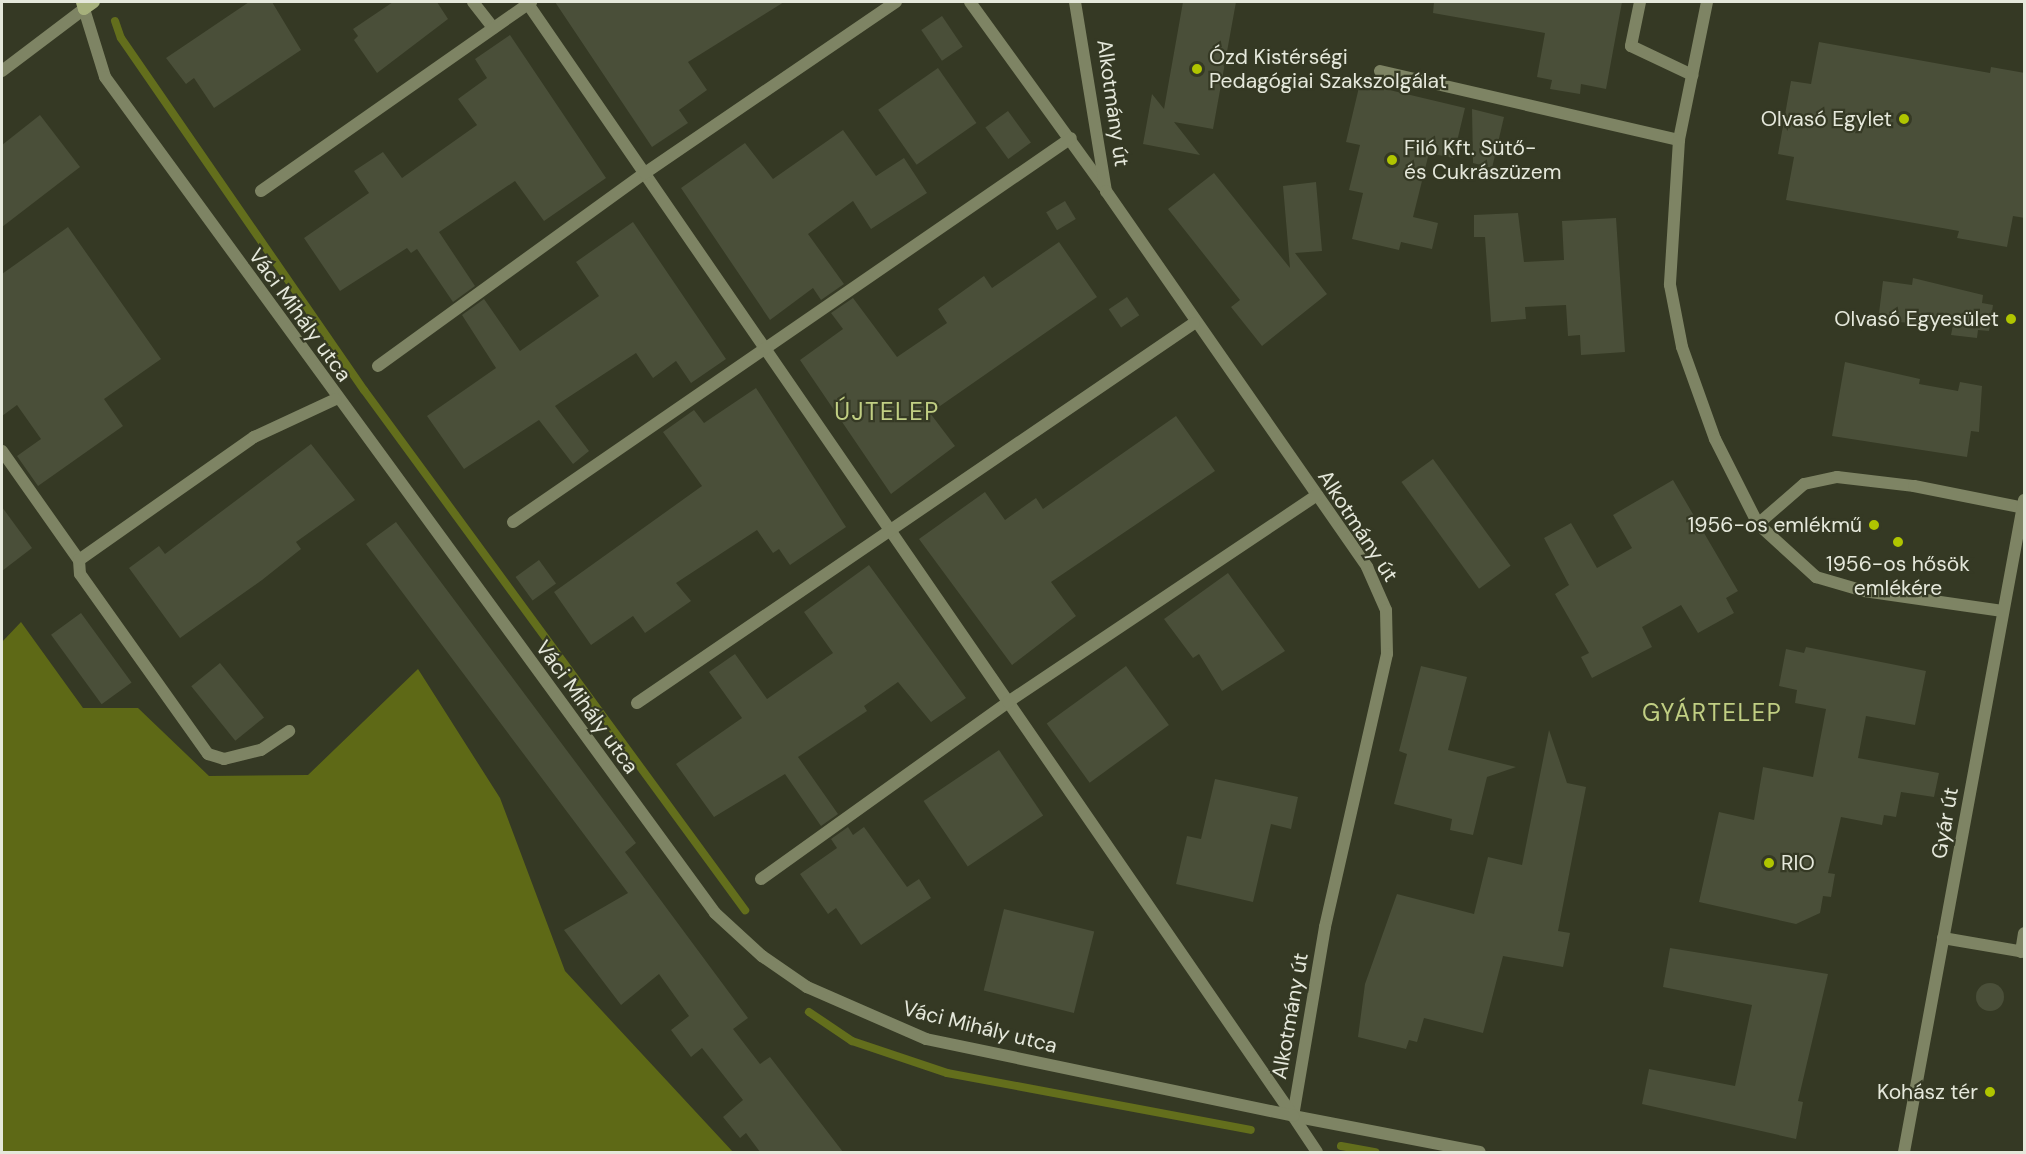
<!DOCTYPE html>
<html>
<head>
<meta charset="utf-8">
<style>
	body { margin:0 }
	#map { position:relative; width:2026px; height:1154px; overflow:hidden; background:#353924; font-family:"DM Sans",sans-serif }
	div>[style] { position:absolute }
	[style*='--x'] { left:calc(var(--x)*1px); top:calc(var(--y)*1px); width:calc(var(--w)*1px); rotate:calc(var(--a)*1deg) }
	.forest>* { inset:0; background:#5e6916 }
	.stream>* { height:8px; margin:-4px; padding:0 4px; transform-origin:4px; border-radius:4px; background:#636e1c }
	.building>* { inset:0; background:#4a4f39; transform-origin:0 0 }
	.round { border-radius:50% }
	.lane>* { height:12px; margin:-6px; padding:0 6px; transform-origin:6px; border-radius:6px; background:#7e8464 }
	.street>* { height:12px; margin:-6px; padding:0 6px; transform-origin:6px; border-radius:6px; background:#7e8464 }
	.secondary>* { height:12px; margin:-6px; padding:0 6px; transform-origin:6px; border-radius:6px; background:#a6b07c }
	.dots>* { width:16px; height:16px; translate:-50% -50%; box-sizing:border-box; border:3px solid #353924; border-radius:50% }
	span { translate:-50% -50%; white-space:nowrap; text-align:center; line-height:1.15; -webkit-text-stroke:4.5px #353924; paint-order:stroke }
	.poi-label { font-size:21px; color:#e5e8db }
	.left { translate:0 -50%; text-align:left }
	.right { translate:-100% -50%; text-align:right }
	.street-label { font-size:21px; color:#e5e8db }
	.quarter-label { font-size:24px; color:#c1cf83; letter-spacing:1.5px }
	.frame { position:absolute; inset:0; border:3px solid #e5e8db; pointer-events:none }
</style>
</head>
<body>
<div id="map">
	<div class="forest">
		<i style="clip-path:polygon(21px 622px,83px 708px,138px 708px,209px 776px,308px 775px,418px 669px,500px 798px,565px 971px,733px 1152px,2px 1152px,2px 642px)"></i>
	</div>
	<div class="stream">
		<i style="--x:115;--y:21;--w:18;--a:71"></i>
		<i style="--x:121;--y:38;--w:428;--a:55.4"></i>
		<i style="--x:364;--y:390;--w:645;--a:53.77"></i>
		<i style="--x:809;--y:1012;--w:52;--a:34"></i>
		<i style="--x:852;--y:1041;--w:100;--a:18.6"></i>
		<i style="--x:947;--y:1073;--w:309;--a:10.6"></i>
		<i style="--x:1341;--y:1146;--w:35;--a:10"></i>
	</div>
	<div class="building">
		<i style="clip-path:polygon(249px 2px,272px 2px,301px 50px,214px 108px,194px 78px,186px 84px,166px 58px)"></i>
		<i style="clip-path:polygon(393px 2px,437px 2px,448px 19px,377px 73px,354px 40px,358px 36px,353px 29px)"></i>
		<i style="clip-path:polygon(555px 2px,784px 2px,688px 62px,707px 90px,679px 110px,688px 123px,652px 147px)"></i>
		<i style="clip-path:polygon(1183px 2px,1236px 2px,1213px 129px,1174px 122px,1200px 155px,1143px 144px,1152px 94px,1164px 109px)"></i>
		<i style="clip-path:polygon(1434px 2px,1622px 2px,1606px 89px,1581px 84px,1580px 94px,1550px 89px,1552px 80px,1537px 77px,1545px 33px,1433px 13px)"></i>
		<i style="left:942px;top:16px;width:37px;height:25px;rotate:56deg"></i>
		<i style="clip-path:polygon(510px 35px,606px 178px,544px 221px,515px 181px,439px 232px,475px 286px,453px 302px,417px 249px,411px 253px,407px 248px,340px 291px,304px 238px,369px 193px,354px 171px,383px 152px,402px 178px,477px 125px,458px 99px,487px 78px,475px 59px)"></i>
		<i style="clip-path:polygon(1819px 42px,1990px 73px,1991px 67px,2025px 73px,2025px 218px,2013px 216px,2007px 247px,1957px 238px,1959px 231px,1786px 200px,1794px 157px,1778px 154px,1791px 81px,1811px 84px)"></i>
		<i style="left:938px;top:68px;width:67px;height:73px;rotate:55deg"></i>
		<i style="clip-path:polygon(1360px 83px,1465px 108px,1453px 158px,1429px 153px,1413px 217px,1438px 223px,1432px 249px,1401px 242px,1399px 250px,1352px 239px,1363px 193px,1349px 190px,1360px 145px,1346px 142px)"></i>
		<i style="clip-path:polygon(1472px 109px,1504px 117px,1492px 168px,1473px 163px)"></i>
		<i style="left:1008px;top:111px;width:39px;height:28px;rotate:54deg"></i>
		<i style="clip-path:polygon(40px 115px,80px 167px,2px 227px,2px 145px)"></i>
		<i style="clip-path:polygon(843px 130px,876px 176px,904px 158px,927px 193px,871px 229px,853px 201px,808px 234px,844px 284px,821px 300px,813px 288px,770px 320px,681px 188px,745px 143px,773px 179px)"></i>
		<i style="clip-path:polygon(1214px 173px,1290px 268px,1283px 186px,1316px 182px,1322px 251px,1295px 253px,1327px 294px,1262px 346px,1231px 307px,1240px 300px,1168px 209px)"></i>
		<i style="left:1065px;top:201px;width:21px;height:22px;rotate:59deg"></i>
		<i style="clip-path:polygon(1518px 213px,1524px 262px,1564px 260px,1562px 221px,1616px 218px,1625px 352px,1581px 355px,1580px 335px,1568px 336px,1566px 305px,1525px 307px,1526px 319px,1491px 322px,1485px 237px,1474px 237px,1474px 215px)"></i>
		<i style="clip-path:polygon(633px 222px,726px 359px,691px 383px,676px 361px,653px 378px,636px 353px,555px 406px,589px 451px,573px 464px,539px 420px,464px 469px,427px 416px,496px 368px,462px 315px,484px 299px,520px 351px,599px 296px,576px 262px)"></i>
		<i style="clip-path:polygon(68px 227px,161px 359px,104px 399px,123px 426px,38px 486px,17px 456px,41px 439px,17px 405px,2px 416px,2px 274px)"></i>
		<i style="clip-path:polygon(1059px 242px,1097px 297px,930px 413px,955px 446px,891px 494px,800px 360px,843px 329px,831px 313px,853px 298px,897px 357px,947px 323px,938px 309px,984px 276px,992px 288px)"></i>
		<i style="clip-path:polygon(1913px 278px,1983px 295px,1982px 303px,1993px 305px,1989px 331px,1978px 330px,1977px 338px,1951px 335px,1953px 325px,1878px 321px,1883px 281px,1912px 285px)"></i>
		<i style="left:1127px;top:297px;width:22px;height:22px;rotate:56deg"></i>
		<i style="clip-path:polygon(1845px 362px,1920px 379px,1919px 384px,1958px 391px,1960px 382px,1982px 386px,1979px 432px,1971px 431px,1967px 457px,1832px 436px)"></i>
		<i style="clip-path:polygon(756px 388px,846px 527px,790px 565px,779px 549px,773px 553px,757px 530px,676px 583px,691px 601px,645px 633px,633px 616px,591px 645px,554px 592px,702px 486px,663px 432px,694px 410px,704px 423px)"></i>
		<i style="clip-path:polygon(1176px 416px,1215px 471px,1051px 582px,1076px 616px,1012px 665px,919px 539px,985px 492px,1005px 520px,1036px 498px,1043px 509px)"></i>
		<i style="clip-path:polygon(311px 444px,355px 500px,296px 542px,301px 549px,262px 580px,180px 638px,129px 568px,159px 546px,165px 554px)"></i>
		<i style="left:1433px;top:459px;width:132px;height:39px;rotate:54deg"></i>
		<i style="clip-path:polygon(1673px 480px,1738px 591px,1726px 598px,1734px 613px,1698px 633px,1681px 605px,1642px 627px,1652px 647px,1592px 678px,1581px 657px,1589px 653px,1555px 594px,1569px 585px,1544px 538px,1571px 523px,1597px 568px,1632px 548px,1613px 515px)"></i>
		<i style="clip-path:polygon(2px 507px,32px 548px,2px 571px)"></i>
		<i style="clip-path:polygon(396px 522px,636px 843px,625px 852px,748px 1018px,733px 1029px,760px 1064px,770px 1057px,843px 1152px,760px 1152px,746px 1133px,740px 1138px,723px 1117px,743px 1100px,702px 1048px,691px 1057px,671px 1030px,689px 1016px,659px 974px,621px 1005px,564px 930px,628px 893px,366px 544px)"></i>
		<i style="left:539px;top:560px;width:29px;height:29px;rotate:54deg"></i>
		<i style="clip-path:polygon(869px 565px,966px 698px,931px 722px,898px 682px,864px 706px,867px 711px,798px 757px,838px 814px,821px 826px,785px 774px,714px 817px,676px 764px,742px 718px,709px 672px,735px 654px,767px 699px,833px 653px,804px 612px)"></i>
		<i style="clip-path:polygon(1228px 573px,1285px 651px,1222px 691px,1199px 654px,1193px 658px,1164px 619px)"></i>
		<i style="left:81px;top:613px;width:86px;height:37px;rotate:54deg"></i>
		<i style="clip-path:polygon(1806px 647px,1926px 671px,1915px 725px,1866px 716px,1858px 758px,1939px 773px,1934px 797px,1901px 792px,1896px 817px,1884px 815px,1882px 825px,1841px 817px,1828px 873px,1835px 874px,1831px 897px,1823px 896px,1820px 913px,1796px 924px,1699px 902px,1719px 812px,1754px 820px,1763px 767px,1813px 777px,1826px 709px,1795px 703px,1797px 690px,1779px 686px,1786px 649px,1804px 653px)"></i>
		<i style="left:220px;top:663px;width:70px;height:37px;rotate:51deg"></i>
		<i style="left:1126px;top:666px;width:73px;height:98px;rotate:54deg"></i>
		<i style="clip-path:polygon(1421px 666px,1467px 677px,1448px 750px,1516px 767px,1487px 777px,1473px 835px,1450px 830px,1452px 819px,1394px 804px,1407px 754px,1399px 751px)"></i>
		<i style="clip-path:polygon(1549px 730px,1567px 783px,1586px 787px,1558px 931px,1570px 933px,1563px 967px,1503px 956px,1483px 1033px,1424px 1018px,1417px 1042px,1409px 1040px,1406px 1049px,1358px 1037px,1365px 984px,1397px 894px,1474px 914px,1488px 857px,1522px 865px)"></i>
		<i style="left:999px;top:750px;width:79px;height:91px;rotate:56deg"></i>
		<i style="clip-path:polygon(1215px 779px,1298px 797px,1291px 829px,1271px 824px,1253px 902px,1176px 884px,1187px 836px,1201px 839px)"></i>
		<i style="clip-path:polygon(848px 827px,853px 835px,864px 827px,907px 887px,919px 879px,931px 898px,861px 945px,836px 908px,828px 914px,800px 874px,837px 848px,831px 839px)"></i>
		<i style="left:1004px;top:909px;width:93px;height:84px;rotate:14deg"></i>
		<i style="clip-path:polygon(1670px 948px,1828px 974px,1798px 1101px,1803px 1102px,1796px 1139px,1642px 1104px,1649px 1069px,1735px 1086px,1752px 1005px,1663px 987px)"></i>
		<i class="round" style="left:1976px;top:983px;width:28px;height:28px"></i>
	</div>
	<div class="lane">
		<i style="--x:1640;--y:2;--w:45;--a:101.6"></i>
		<i style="--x:1631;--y:46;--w:68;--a:25.4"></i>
		<i style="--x:1380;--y:71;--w:307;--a:13"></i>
		<i style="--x:1758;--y:524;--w:61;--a:-41"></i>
		<i style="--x:1804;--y:484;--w:34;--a:-12"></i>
		<i style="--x:1837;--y:477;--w:78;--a:6.7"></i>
		<i style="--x:1914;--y:486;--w:112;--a:11.3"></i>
		<i style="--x:80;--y:574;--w:221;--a:54.6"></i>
		<i style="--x:208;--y:754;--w:17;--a:17"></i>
		<i style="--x:224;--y:759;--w:38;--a:-14"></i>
		<i style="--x:261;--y:750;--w:34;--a:-34"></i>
		<i style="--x:1943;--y:938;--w:82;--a:9.8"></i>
		<i style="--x:2021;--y:952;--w:19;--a:-81"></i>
		<i style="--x:1293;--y:1116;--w:190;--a:10.9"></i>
	</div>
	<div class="street">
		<i style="--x:473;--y:2;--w:33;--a:52"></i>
		<i style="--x:970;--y:2;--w:228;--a:54.1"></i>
		<i style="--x:1075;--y:2;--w:192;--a:80.7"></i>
		<i style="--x:1106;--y:191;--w:458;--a:55.2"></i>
		<i style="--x:1367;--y:567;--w:47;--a:66.2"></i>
		<i style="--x:1386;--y:610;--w:44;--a:88.7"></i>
		<i style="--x:1387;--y:654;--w:280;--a:102.8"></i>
		<i style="--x:1325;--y:927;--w:192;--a:99.6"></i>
		<i style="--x:1293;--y:1116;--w:43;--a:56.3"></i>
		<i style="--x:1707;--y:2;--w:141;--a:101.5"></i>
		<i style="--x:1679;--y:140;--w:145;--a:93.6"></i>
		<i style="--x:1670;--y:285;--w:63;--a:79"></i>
		<i style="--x:1682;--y:347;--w:98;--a:70.3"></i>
		<i style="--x:1715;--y:439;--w:95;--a:63.2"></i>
		<i style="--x:1758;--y:524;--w:79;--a:42.4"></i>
		<i style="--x:1816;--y:577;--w:50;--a:16.3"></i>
		<i style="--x:1864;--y:591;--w:140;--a:8.2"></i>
		<i style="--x:528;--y:4;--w:1350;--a:55.47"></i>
		<i style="--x:2;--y:71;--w:103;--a:-37.1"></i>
		<i style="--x:84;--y:9;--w:71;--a:72.8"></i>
		<i style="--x:105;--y:77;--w:1035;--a:53.88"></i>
		<i style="--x:715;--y:913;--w:64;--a:42.5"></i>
		<i style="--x:762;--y:956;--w:55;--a:34.6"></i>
		<i style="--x:807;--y:987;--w:130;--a:23.6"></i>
		<i style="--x:926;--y:1039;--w:375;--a:11.8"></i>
		<i style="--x:261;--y:191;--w:330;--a:-35"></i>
		<i style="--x:378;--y:366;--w:329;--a:-35.9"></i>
		<i style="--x:645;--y:173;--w:304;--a:-34.3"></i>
		<i style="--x:2;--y:451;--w:133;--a:54.8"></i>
		<i style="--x:79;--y:560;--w:14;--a:86"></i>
		<i style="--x:513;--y:522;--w:677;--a:-34.53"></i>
		<i style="--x:79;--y:560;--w:214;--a:-35.1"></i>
		<i style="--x:254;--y:437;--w:90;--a:-24.9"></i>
		<i style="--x:637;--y:703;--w:674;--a:-34.3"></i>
		<i style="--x:761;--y:879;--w:304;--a:-35.6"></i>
		<i style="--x:1008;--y:702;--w:372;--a:-33.8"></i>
		<i style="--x:1904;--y:1152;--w:663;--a:-79.57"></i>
	</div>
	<div class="secondary">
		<i style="--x:82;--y:2;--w:7;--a:74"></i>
		<i style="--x:84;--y:9;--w:12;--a:-35"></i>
	</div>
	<div class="dots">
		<i style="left:1197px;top:69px;background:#b0c500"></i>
		<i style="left:1904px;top:119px;background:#b0c500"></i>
		<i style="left:1392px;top:160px;background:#b0c500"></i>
		<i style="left:2011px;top:319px;background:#b0c500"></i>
		<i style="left:1874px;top:525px;background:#b0c500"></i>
		<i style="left:1898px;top:542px;background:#b0c500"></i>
		<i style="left:1769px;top:863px;background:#b0c500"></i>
		<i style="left:1990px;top:1092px;background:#b0c500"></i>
	</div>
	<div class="poi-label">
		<span class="left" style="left:1209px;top:69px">Ózd Kistérségi<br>Pedagógiai Szakszolgálat</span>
		<span class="right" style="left:1892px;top:119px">Olvasó Egylet</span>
		<span class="left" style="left:1404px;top:160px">Filó Kft. Sütő-<br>és Cukrászüzem</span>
		<span class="right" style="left:1999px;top:319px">Olvasó Egyesület</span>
		<span class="right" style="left:1862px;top:525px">1956-os emlékmű</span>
		<span style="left:1898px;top:576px">1956-os hősök<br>emlékére</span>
		<span class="left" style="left:1781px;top:863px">RIO</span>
		<span class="right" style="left:1978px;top:1092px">Kohász tér</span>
	</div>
	<div class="street-label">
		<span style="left:1113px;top:103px;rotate:82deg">Alkotmány út</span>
		<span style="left:300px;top:315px;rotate:54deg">Váci Mihály utca</span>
		<span style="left:1358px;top:526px;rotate:57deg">Alkotmány út</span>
		<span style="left:587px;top:707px;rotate:54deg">Váci Mihály utca</span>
		<span style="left:1945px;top:823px;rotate:-80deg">Gyár út</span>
		<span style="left:1290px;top:1016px;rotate:-80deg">Alkotmány út</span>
		<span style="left:980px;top:1027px;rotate:14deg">Váci Mihály utca</span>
	</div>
	<div class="quarter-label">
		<span style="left:887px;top:412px">ÚJTELEP</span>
		<span style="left:1712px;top:713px">GYÁRTELEP</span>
	</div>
	<div class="frame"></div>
</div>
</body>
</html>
